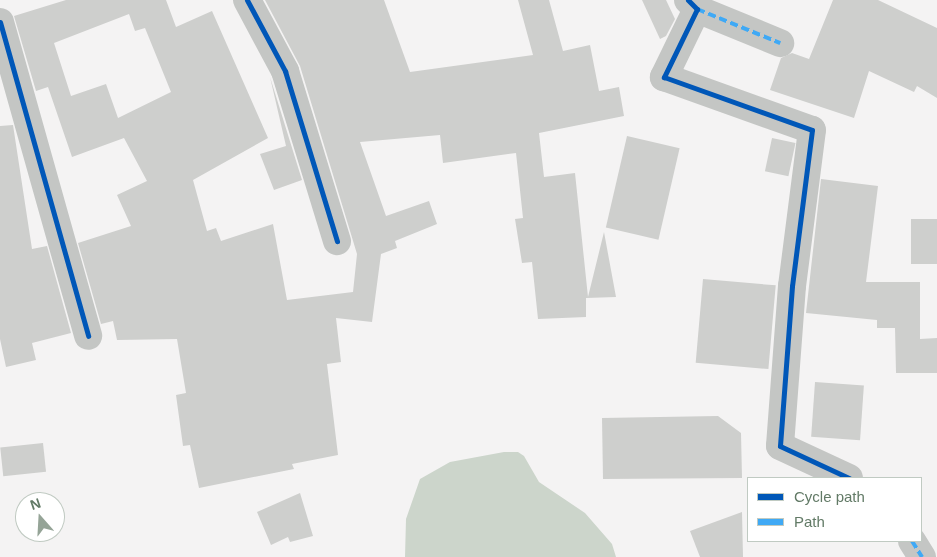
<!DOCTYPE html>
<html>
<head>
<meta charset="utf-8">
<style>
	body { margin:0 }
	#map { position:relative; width:937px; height:557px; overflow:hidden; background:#f4f3f3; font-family:Arial,sans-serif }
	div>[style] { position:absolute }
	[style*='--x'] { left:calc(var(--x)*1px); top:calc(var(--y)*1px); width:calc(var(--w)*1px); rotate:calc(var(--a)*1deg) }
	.water>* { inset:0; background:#ccd5cb }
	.building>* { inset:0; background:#cecfcd; transform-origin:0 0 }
	.minor>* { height:28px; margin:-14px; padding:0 14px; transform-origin:14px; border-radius:14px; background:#c4c6c4 }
	.quiet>* { height:4px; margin-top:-2px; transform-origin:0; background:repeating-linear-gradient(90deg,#3fa9f5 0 8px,transparent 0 12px) }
	.cycleway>* { height:5px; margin:-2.5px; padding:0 2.5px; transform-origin:2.5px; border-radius:2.5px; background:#0057b8 }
	span { translate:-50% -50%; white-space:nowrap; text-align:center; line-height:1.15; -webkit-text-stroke:5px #fff; paint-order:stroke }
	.legend { position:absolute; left:747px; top:477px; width:175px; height:65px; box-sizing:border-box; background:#fff; border:1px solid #c0cac2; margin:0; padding:6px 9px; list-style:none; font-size:15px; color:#627a66 }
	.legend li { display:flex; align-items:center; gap:10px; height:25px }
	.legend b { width:25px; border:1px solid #c0cac2 }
	.north { position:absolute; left:15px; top:492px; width:50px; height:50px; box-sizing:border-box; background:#fff; border:1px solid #c0cac2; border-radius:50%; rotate:341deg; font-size:14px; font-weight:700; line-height:20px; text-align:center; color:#627a66 }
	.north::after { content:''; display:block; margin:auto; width:18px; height:22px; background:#95a497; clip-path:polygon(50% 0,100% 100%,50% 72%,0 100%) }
</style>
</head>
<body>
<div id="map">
	<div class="water">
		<i style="clip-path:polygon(504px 452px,518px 452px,524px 456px,539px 482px,585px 513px,612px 544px,616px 557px,405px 557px,406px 519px,420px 479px,450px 462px)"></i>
	</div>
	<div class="building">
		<i style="clip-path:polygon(evenodd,66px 0,166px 0,176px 27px,212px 11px,268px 138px,193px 180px,207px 231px,216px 228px,221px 241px,273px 224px,287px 300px,353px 292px,357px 254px,300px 66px,265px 0,384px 0,410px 72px,533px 55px,518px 0,549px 0,563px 51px,590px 45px,599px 91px,619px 87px,624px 116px,539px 133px,544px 177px,575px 173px,588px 297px,604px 232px,616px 297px,586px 298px,586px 317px,538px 319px,532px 262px,522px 263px,515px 219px,523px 218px,516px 153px,443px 163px,440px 135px,360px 142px,386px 216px,429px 201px,437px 224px,395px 241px,397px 248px,381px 254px,372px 322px,336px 318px,341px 362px,327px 364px,338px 455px,292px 464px,294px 469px,199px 488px,190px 445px,183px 446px,176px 395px,186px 393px,177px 339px,117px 340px,113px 321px,101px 324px,78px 243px,131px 226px,117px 195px,147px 181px,124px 138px,72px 157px,48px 87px,36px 91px,14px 16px,66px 0,129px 14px,135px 31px,145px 28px,171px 92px,118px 118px,106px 84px,71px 96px,54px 43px,129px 14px)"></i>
		<i style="clip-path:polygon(642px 0,666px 0,675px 19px,666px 36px,660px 39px)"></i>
		<i style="clip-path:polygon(833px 0,878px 0,937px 28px,937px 98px,917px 86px,914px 92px,869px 71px,854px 118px,770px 90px,781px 58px,792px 53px,809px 59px)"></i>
		<i style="clip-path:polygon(270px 77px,302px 180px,274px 190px,260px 154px,286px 146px)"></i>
		<i style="clip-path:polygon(13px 125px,32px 249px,47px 246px,71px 333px,32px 343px,36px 360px,6px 367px,0 339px,0 126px)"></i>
		<i style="left:627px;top:136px;width:54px;height:94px;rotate:13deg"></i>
		<i style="left:772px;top:138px;width:24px;height:34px;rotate:12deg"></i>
		<i style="clip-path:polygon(821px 179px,878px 186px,866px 282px,920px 282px,920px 339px,937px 338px,937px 373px,896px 373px,895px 328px,877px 328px,877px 320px,806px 313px)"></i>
		<i style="left:911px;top:219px;width:26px;height:45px"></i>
		<i style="left:703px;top:279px;width:73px;height:84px;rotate:5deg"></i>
		<i style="left:815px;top:382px;width:49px;height:55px;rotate:4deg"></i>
		<i style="clip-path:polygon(718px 416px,741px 433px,742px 478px,603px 479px,602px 418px)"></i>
		<i style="left:43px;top:443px;width:29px;height:43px;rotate:84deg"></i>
		<i style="clip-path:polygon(300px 493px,313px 536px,290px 542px,288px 537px,271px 545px,257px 512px)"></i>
		<i style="clip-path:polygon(742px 512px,743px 557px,700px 557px,690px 531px)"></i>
	</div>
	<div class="minor">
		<i style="--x:247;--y:0;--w:81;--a:61.8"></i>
		<i style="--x:285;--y:71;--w:178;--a:73"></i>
		<i style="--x:688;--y:0;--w:13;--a:45"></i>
		<i style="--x:697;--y:9;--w:76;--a:115.9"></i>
		<i style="--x:664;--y:77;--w:157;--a:19.7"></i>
		<i style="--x:812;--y:130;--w:157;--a:97.3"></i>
		<i style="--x:792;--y:286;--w:160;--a:94.3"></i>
		<i style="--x:780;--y:446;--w:76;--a:24.9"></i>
		<i style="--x:697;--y:9;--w:90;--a:22.3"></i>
		<i style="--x:0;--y:22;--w:326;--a:74.3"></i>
		<i style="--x:912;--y:541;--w:19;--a:58"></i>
	</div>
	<div class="quiet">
		<i style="--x:697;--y:9;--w:90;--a:22.3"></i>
		<i style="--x:912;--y:541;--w:19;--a:58"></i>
	</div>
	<div class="cycleway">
		<i style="--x:247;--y:0;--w:81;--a:61.8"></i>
		<i style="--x:285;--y:71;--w:178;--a:73"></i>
		<i style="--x:688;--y:0;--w:13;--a:45"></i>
		<i style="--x:697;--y:9;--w:76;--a:115.9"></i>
		<i style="--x:664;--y:77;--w:157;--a:19.7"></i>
		<i style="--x:812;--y:130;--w:157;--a:97.3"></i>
		<i style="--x:792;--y:286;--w:160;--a:94.3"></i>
		<i style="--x:780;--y:446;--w:76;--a:24.9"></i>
		<i style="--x:0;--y:22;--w:326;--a:74.3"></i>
	</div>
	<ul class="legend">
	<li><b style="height:6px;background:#0057b8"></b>Cycle path</li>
	<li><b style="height:6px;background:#3fa9f5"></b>Path</li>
	</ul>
	<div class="north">N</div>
</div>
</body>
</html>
